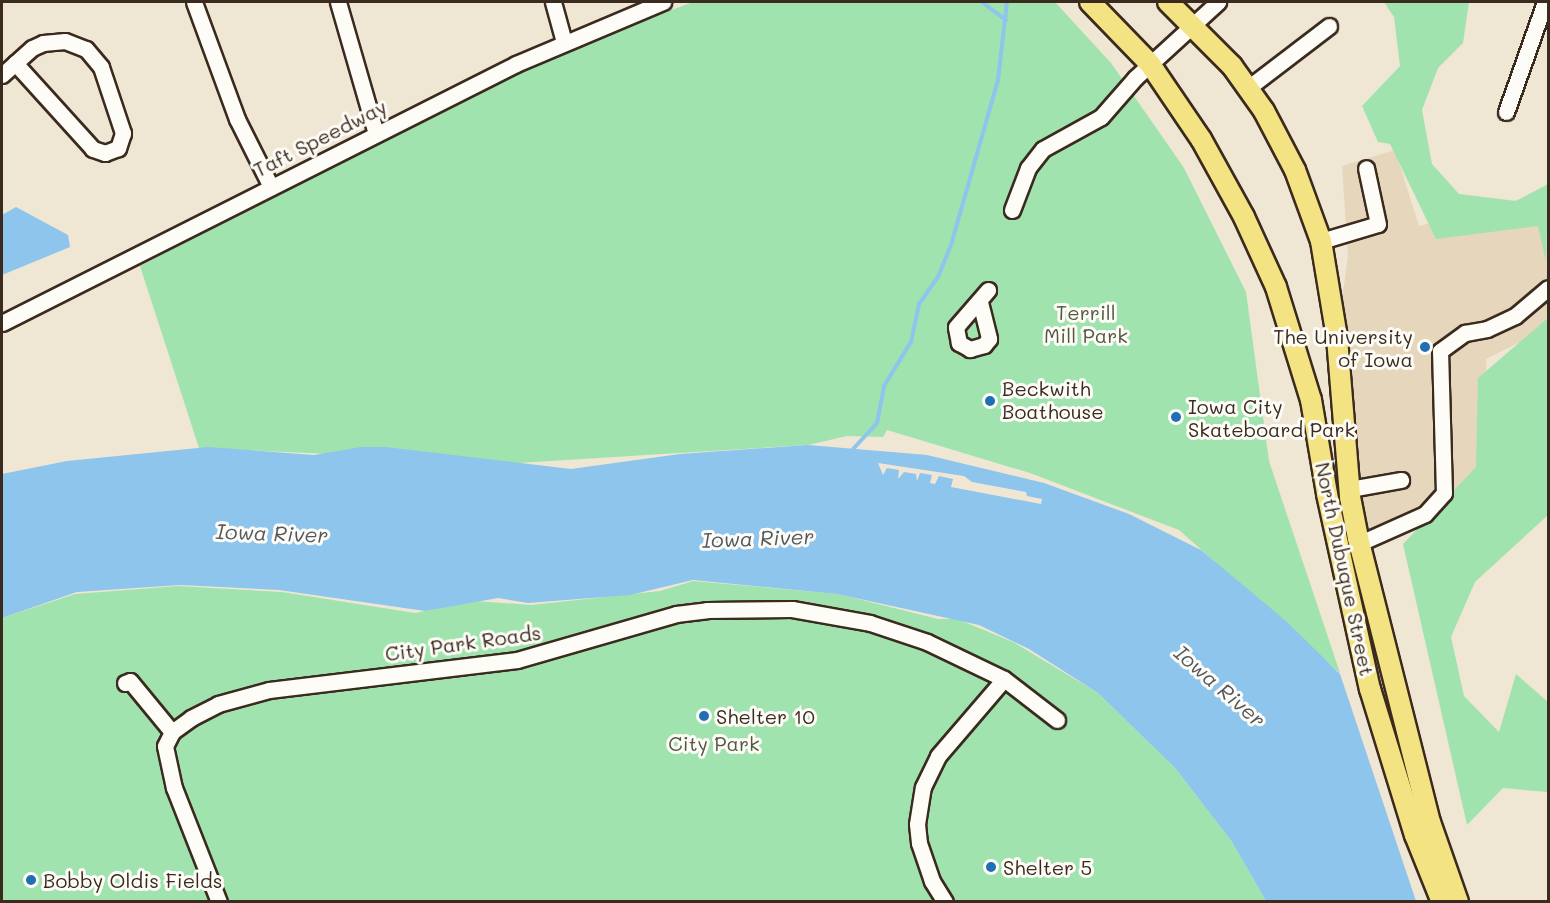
<!DOCTYPE html>
<html>
<head>
<meta charset="utf-8">
<style>
	body { margin:0 }
	#map { position:relative; width:1550px; height:903px; overflow:hidden; background:#f0e6d4; font-family:Mali,sans-serif }
	div>[style] { position:absolute }
	[style*='--x'] { left:calc(var(--x)*1px); top:calc(var(--y)*1px); width:calc(var(--w)*1px); rotate:calc(var(--a)*1deg) }
	.built>* { inset:0; background:#e6d6bc }
	.green>* { inset:0; background:#a0e3ae }
	.water>* { inset:0; background:#8ec5ec }
	.pier>* { inset:0; background:#f0e6d4 }
	.stream>* { height:4px; margin:-2px; padding:0 2px; transform-origin:2px; border-radius:2px; background:#8ec5ec }
	.roads { filter:drop-shadow(2px 0 #3b2a1e) drop-shadow(-2px 0 #3b2a1e) drop-shadow(0 2px #3b2a1e) drop-shadow(0 -2px #3b2a1e) }
	.minor>* { height:15px; margin:-7.5px; padding:0 7.5px; transform-origin:7.5px; border-radius:7.5px; background:#fdfcf7 }
	.major>* { height:20px; margin:-10px; padding:0 10px; transform-origin:10px; border-radius:10px; background:#f4e382 }
	.dots>* { width:16px; height:16px; translate:-50% -50%; box-sizing:border-box; border:3px solid #fdfcf7; border-radius:50% }
	span { translate:-50% -50%; white-space:nowrap; text-align:center; line-height:1.15; -webkit-text-stroke:6px #fdfcf7; paint-order:stroke }
	.street-label { font-size:20px; color:#3b2a1e }
	.park-label { font-size:20px; color:#545842 }
	.poi-label { font-size:20px; color:#3b2a1e }
	.right { translate:-100% -50%; text-align:right }
	.left { translate:0 -50%; text-align:left }
	.water-label { font-size:21px; color:#54585c; font-style:italic }
	.frame { position:absolute; inset:0; border:3px solid #3b2a1e; pointer-events:none }
</style>
</head>
<body>
<div id="map">
	<div class="built">
		<i style="clip-path:polygon(1395px 150px,1419px 226px,1548px 192px,1548px 328px,1486px 359px,1490px 471px,1438px 523px,1358px 538px,1337px 339px,1348px 255px,1342px 166px)"></i>
	</div>
	<div class="green">
		<i style="clip-path:polygon(693px 2px,1055px 2px,1111px 63px,1184px 168px,1246px 292px,1269px 461px,1340px 673px,1179px 530px,1030px 473px,887px 430px,883px 437px,847px 436px,808px 445px,518px 463px,199px 448px,140px 266px,401px 129px,560px 52px)"></i>
		<i style="clip-path:polygon(1384px 2px,1469px 2px,1463px 43px,1438px 68px,1422px 110px,1432px 164px,1459px 194px,1516px 201px,1548px 184px,1546px 261px,1538px 226px,1436px 239px,1390px 144px,1378px 142px,1362px 106px,1400px 66px,1394px 17px)"></i>
		<i style="clip-path:polygon(1548px 318px,1548px 515px,1475px 582px,1451px 637px,1464px 696px,1499px 732px,1516px 674px,1548px 702px,1548px 795px,1547px 792px,1503px 788px,1467px 825px,1403px 544px,1476px 467px,1478px 378px)"></i>
		<i style="clip-path:polygon(693px 581px,838px 594px,938px 619px,957px 619px,1013px 642px,1098px 693px,1176px 769px,1232px 842px,1266px 901px,2px 901px,2px 618px,75px 594px,178px 586px,282px 592px,415px 613px,475px 601px,531px 605px,660px 591px)"></i>
	</div>
	<div class="water">
		<i style="clip-path:polygon(16px 207px,68px 235px,70px 247px,2px 275px,2px 215px)"></i>
		<i style="clip-path:polygon(808px 445px,927px 455px,1044px 483px,1129px 514px,1201px 550px,1286px 621px,1340px 674px,1416px 901px,1266px 901px,1232px 842px,1176px 769px,1098px 693px,1029px 649px,979px 625px,837px 594px,693px 580px,630px 595px,528px 603px,498px 598px,425px 611px,279px 590px,180px 585px,77px 592px,2px 618px,2px 474px,67px 461px,208px 447px,314px 455px,361px 447px,386px 447px,571px 469px,680px 454px)"></i>
	</div>
	<div class="pier">
		<i style="clip-path:polygon(878px 463px,964px 476px,972px 482px,1026px 492px,1027px 496px,1042px 499px,1041px 504px,951px 487px,953px 479px,939px 476px,935px 484px,930px 483px,932px 475px,920px 473px,917px 481px,916px 474px,904px 472px,898px 479px,899px 470px,887px 468px,883px 475px)"></i>
	</div>
	<div class="stream">
		<i style="--x:982;--y:2;--w:30;--a:37"></i>
		<i style="--x:853;--y:449;--w:35;--a:-47"></i>
		<i style="--x:877;--y:423;--w:38;--a:-79"></i>
		<i style="--x:884;--y:386;--w:52;--a:-58.5"></i>
		<i style="--x:911;--y:342;--w:39;--a:-78"></i>
		<i style="--x:919;--y:304;--w:33;--a:-55"></i>
		<i style="--x:938;--y:277;--w:35;--a:-68"></i>
		<i style="--x:951;--y:245;--w:172;--a:-74.1"></i>
		<i style="--x:998;--y:80;--w:79;--a:-83.4"></i>
	</div>
	<div class="roads">
		<div class="minor">
			<i style="--x:194;--y:2;--w:125;--a:69.8"></i>
			<i style="--x:237;--y:119;--w:76;--a:63.4"></i>
			<i style="--x:338;--y:2;--w:137;--a:73.9"></i>
			<i style="--x:553;--y:2;--w:41;--a:74.6"></i>
			<i style="--x:2;--y:75;--w:40;--a:-42"></i>
			<i style="--x:32;--y:48;--w:12;--a:-24"></i>
			<i style="--x:43;--y:43;--w:22;--a:-5"></i>
			<i style="--x:65;--y:41;--w:22;--a:21"></i>
			<i style="--x:86;--y:49;--w:23;--a:50"></i>
			<i style="--x:101;--y:67;--w:70;--a:71.6"></i>
			<i style="--x:123;--y:133;--w:16;--a:108"></i>
			<i style="--x:118;--y:148;--w:14;--a:159"></i>
			<i style="--x:105;--y:153;--w:13;--a:-162"></i>
			<i style="--x:93;--y:149;--w:116;--a:-132.2"></i>
			<i style="--x:1248;--y:88;--w:102;--a:-37.4"></i>
			<i style="--x:1506;--y:112;--w:117;--a:-70.5"></i>
			<i style="--x:1012;--y:210;--w:45;--a:-69.1"></i>
			<i style="--x:1028;--y:168;--w:24;--a:-52"></i>
			<i style="--x:1043;--y:149;--w:66;--a:-28.9"></i>
			<i style="--x:1101;--y:117;--w:52;--a:-48.9"></i>
			<i style="--x:1135;--y:78;--w:113;--a:-42.5"></i>
			<i style="--x:1321;--y:241;--w:59;--a:-16.6"></i>
			<i style="--x:1378;--y:224;--w:57;--a:-102.1"></i>
			<i style="--x:980;--y:302;--w:38;--a:76"></i>
			<i style="--x:989;--y:339;--w:8;--a:130"></i>
			<i style="--x:984;--y:345;--w:15;--a:164"></i>
			<i style="--x:970;--y:349;--w:13;--a:-151"></i>
			<i style="--x:959;--y:343;--w:16;--a:-101"></i>
			<i style="--x:956;--y:327;--w:49;--a:-49.1"></i>
			<i style="--x:2;--y:323;--w:576;--a:-26.74"></i>
			<i style="--x:516;--y:64;--w:160;--a:-22.9"></i>
			<i style="--x:1350;--y:489;--w:52;--a:-10"></i>
			<i style="--x:1360;--y:543;--w:71;--a:-24"></i>
			<i style="--x:1425;--y:514;--w:28;--a:-48"></i>
			<i style="--x:1444;--y:493;--w:142;--a:-91.6"></i>
			<i style="--x:1440;--y:351;--w:31;--a:-36"></i>
			<i style="--x:1465;--y:333;--w:22;--a:-10"></i>
			<i style="--x:1487;--y:329;--w:31;--a:-25"></i>
			<i style="--x:1515;--y:316;--w:43;--a:-40.3"></i>
			<i style="--x:125;--y:683;--w:5;--a:-22"></i>
			<i style="--x:130;--y:681;--w:66;--a:50.5"></i>
			<i style="--x:219;--y:902;--w:123;--a:-111.5"></i>
			<i style="--x:174;--y:788;--w:43;--a:-102.1"></i>
			<i style="--x:165;--y:746;--w:16;--a:-63"></i>
			<i style="--x:172;--y:732;--w:24;--a:-36"></i>
			<i style="--x:191;--y:718;--w:30;--a:-27"></i>
			<i style="--x:218;--y:704;--w:53;--a:-15.4"></i>
			<i style="--x:269;--y:690;--w:250;--a:-6.9"></i>
			<i style="--x:517;--y:660;--w:166;--a:-16.1"></i>
			<i style="--x:676;--y:614;--w:31;--a:-7"></i>
			<i style="--x:707;--y:610;--w:85;--a:-0.7"></i>
			<i style="--x:792;--y:609;--w:79;--a:10.2"></i>
			<i style="--x:870;--y:623;--w:60;--a:18.4"></i>
			<i style="--x:927;--y:642;--w:85;--a:25.7"></i>
			<i style="--x:1004;--y:679;--w:67;--a:37.7"></i>
			<i style="--x:945;--y:902;--w:25;--a:-122"></i>
			<i style="--x:932;--y:881;--w:40;--a:-108.9"></i>
			<i style="--x:919;--y:843;--w:19;--a:-96"></i>
			<i style="--x:917;--y:824;--w:37;--a:-81"></i>
			<i style="--x:923;--y:787;--w:34;--a:-64"></i>
			<i style="--x:938;--y:756;--w:101;--a:-49.4"></i>
		</div>
		<div class="major">
			<i style="--x:1090;--y:2;--w:86;--a:45.9"></i>
			<i style="--x:1150;--y:64;--w:91;--a:55.8"></i>
			<i style="--x:1201;--y:139;--w:89;--a:61.1"></i>
			<i style="--x:1244;--y:217;--w:77;--a:65.4"></i>
			<i style="--x:1276;--y:287;--w:118;--a:72.8"></i>
			<i style="--x:1311;--y:400;--w:95;--a:80.3"></i>
			<i style="--x:1327;--y:494;--w:200;--a:77.6"></i>
			<i style="--x:1370;--y:689;--w:153;--a:72.9"></i>
			<i style="--x:1415;--y:835;--w:72;--a:68.1"></i>
			<i style="--x:1168;--y:2;--w:91;--a:45"></i>
			<i style="--x:1232;--y:66;--w:55;--a:54.6"></i>
			<i style="--x:1264;--y:111;--w:67;--a:62.3"></i>
			<i style="--x:1295;--y:170;--w:76;--a:69.9"></i>
			<i style="--x:1321;--y:241;--w:98;--a:80.6"></i>
			<i style="--x:1337;--y:338;--w:160;--a:85.3"></i>
			<i style="--x:1350;--y:497;--w:42;--a:79"></i>
			<i style="--x:1358;--y:538;--w:293;--a:75.8"></i>
			<i style="--x:1430;--y:822;--w:85;--a:70.7"></i>
		</div>
	</div>
	<div class="dots">
		<i style="left:1425px;top:347px;background:#1f6fb2"></i>
		<i style="left:990px;top:401px;background:#1f6fb2"></i>
		<i style="left:1176px;top:417px;background:#1f6fb2"></i>
		<i style="left:704px;top:716px;background:#1f6fb2"></i>
		<i style="left:991px;top:867px;background:#1f6fb2"></i>
		<i style="left:31px;top:880px;background:#1f6fb2"></i>
	</div>
	<div class="street-label">
		<span style="left:320px;top:138px;rotate:-27deg">Taft Speedway</span>
		<span style="left:1345px;top:569px;rotate:78deg">North Dubuque Street</span>
		<span style="left:463px;top:643px;rotate:-8deg">City Park Roads</span>
	</div>
	<div class="park-label">
		<span style="left:1086px;top:324px">Terrill<br>Mill Park</span>
		<span style="left:714px;top:743px">City Park</span>
	</div>
	<div class="poi-label">
		<span class="right" style="left:1413px;top:348px">The University<br>of Iowa</span>
		<span class="left" style="left:1002px;top:400px">Beckwith<br>Boathouse</span>
		<span class="left" style="left:1188px;top:418px">Iowa City<br>Skateboard Park</span>
		<span class="left" style="left:716px;top:716px">Shelter 10</span>
		<span class="left" style="left:1003px;top:867px">Shelter 5</span>
		<span class="left" style="left:43px;top:880px">Bobby Oldis Fields</span>
	</div>
	<div class="water-label">
		<span style="left:272px;top:533px;rotate:2deg">Iowa River</span>
		<span style="left:758px;top:538px;rotate:-2deg">Iowa River</span>
		<span style="left:1220px;top:686px;rotate:41deg">Iowa River</span>
	</div>
	<div class="frame"></div>
</div>
</body>
</html>
